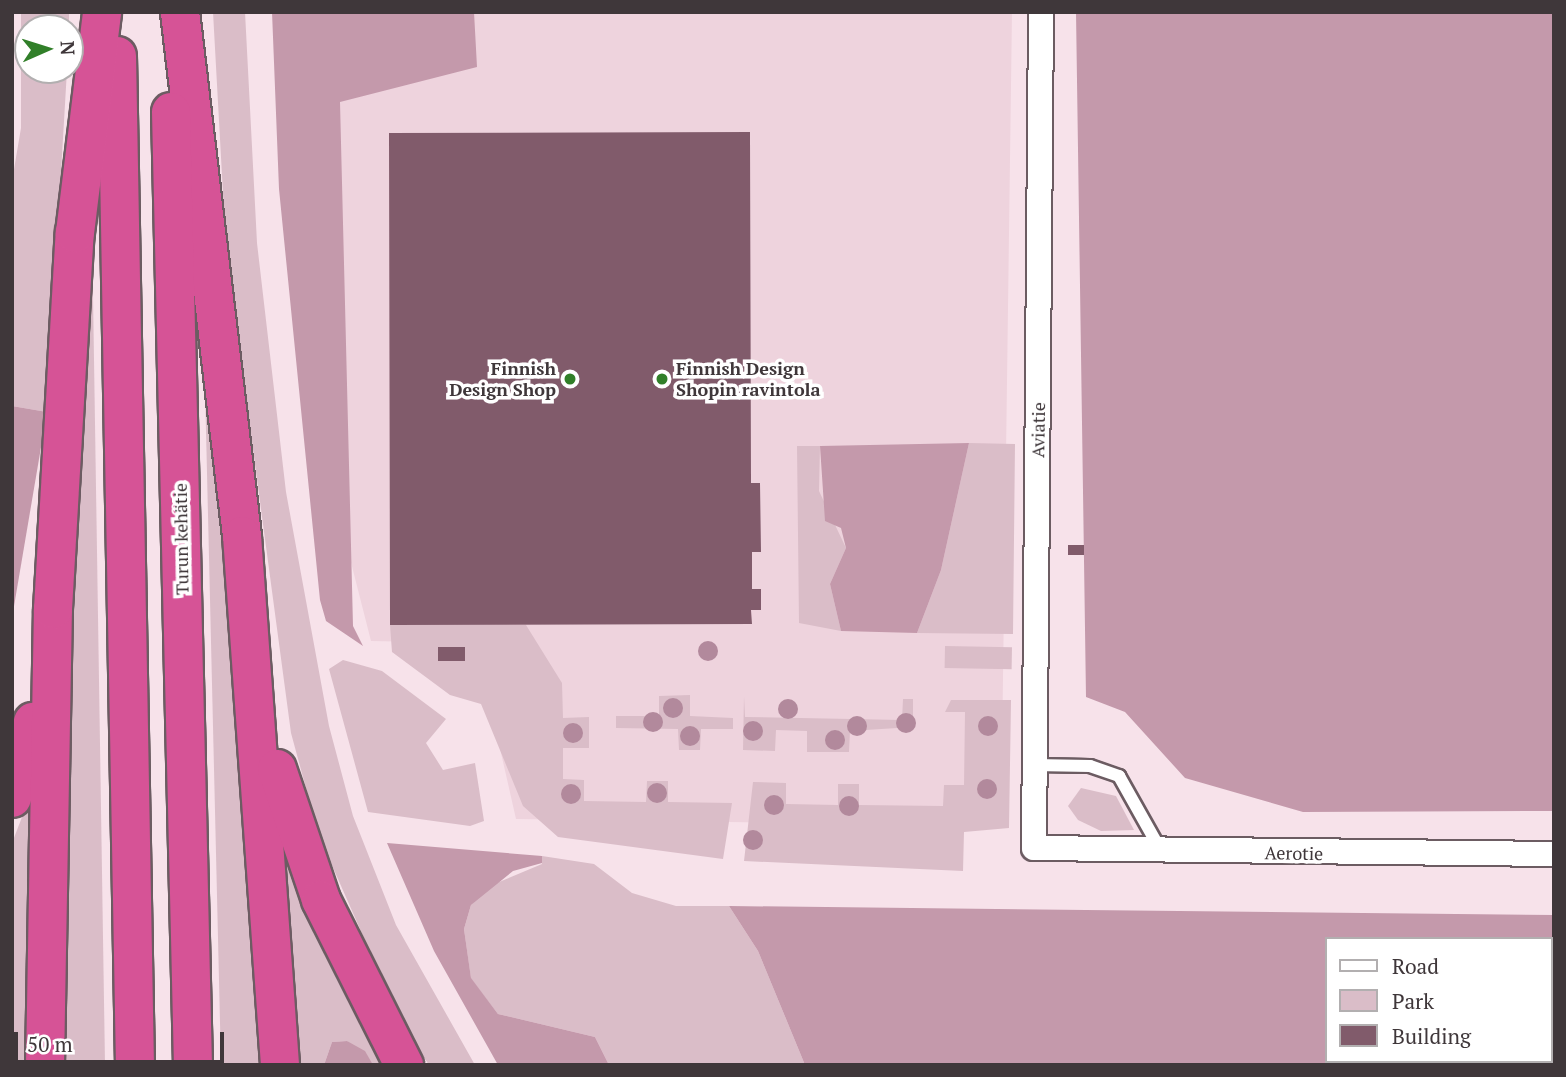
<!DOCTYPE html>
<html>
<head>
<meta charset="utf-8">
<style>
	body { margin:0 }
	#map { position:relative; width:1566px; height:1077px; overflow:hidden; background:#f7e2ea; font-family:"PT Serif",serif }
	div>[style] { position:absolute }
	[style*='--x'] { left:calc(var(--x)*1px); top:calc(var(--y)*1px); width:calc(var(--w)*1px); rotate:calc(var(--a)*1deg) }
	.built>* { inset:0; background:#eed3dd }
	.green>* { inset:0; background:#dabdc8; transform-origin:0 0 }
	.forest>* { inset:0; background:#c499ab }
	.building>* { inset:0; background:#815b6b; transform-origin:0 0 }
	.roads { filter:drop-shadow(2px 0 #6c5c62) drop-shadow(-2px 0 #6c5c62) drop-shadow(0 2px #6c5c62) drop-shadow(0 -2px #6c5c62) }
	.lane>* { height:12px; margin:-6px; padding:0 6px; transform-origin:6px; border-radius:6px; background:#fff }
	.street>* { height:24px; margin:-12px; padding:0 12px; transform-origin:12px; border-radius:12px; background:#fff }
	.highway>* { height:38px; margin:-19px; padding:0 19px; transform-origin:19px; border-radius:19px; background:#d65396 }
	.trees>* { width:20px; height:20px; margin:-10px; border-radius:50%; background:#b2899c }
	.dots>* { width:19px; height:19px; translate:-50% -50%; box-sizing:border-box; border:4px solid #fff; border-radius:50% }
	span { translate:-50% -50%; white-space:nowrap; text-align:center; line-height:1.15; -webkit-text-stroke:7px #fff; paint-order:stroke }
	.poi-label { font-size:18px; color:#3f373a; font-weight:700 }
	.right { translate:-100% -50%; text-align:right }
	.left { translate:0 -50%; text-align:left }
	.street-label { font-size:18px; color:#3f373a }
	.frame { position:absolute; inset:0; border:14px solid #3f373a; pointer-events:none }
	.legend { position:absolute; left:1325px; top:937px; width:228px; height:126px; box-sizing:border-box; background:#fff; border:2px solid #b2afb0; margin:0; padding:9px 12px; list-style:none; font-size:21px; color:#3f373a }
	.legend li { display:flex; align-items:center; gap:14px; height:35px }
	.legend b { width:35px; border:2px solid #b2afb0 }
	.north { position:absolute; left:14px; top:14px; width:70px; height:70px; box-sizing:border-box; background:#fff; border:2px solid #b2afb0; border-radius:50%; rotate:87deg; font-size:19px; font-weight:700; line-height:28px; text-align:center; color:#3f373a }
	.north::after { content:''; display:block; margin:auto; width:24px; height:32px; background:#317f29; clip-path:polygon(50% 0,100% 100%,50% 72%,0 100%) }
	.scale { position:absolute; left:14px; top:1032px; width:210px; height:32px; box-sizing:border-box; border:4px solid #3f373a; border-top:0; padding-left:9px; font-size:21px; line-height:24px; white-space:nowrap; color:#3f373a; -webkit-text-stroke:5px #fff; paint-order:stroke }
</style>
</head>
<body>
<div id="map">
	<div class="built">
		<i style="clip-path:polygon(403px 12px,1012px 12px,1001px 826px,516px 819px,476px 643px,371px 641px,343px 531px,313px 40px)"></i>
	</div>
	<div class="green">
		<i style="clip-path:polygon(21px 12px,69px 12px,69px 28px,28px 28px,28px 70px,67px 70px,47px 412px,12px 406px,12px 181px,21px 128px)"></i>
		<i style="clip-path:polygon(213px 12px,245px 12px,257px 243px,286px 492px,329px 726px,353px 816px,396px 925px,475px 1065px,429px 1065px,402px 1024px,319px 836px,291px 733px,226px 248px)"></i>
		<i style="clip-path:polygon(92px 231px,105px 1065px,60px 1065px,64px 752px)"></i>
		<i style="clip-path:polygon(203px 303px,218px 467px,267px 1065px,221px 1065px)"></i>
		<i style="clip-path:polygon(969px 443px,1015px 444px,1013px 634px,917px 633px,941px 570px)"></i>
		<i style="clip-path:polygon(797px 446px,820px 446px,819px 491px,846px 548px,830px 584px,841px 631px,799px 623px)"></i>
		<i style="clip-path:polygon(390px 625px,526px 625px,562px 683px,563px 718px,589px 717px,589px 748px,563px 748px,563px 779px,584px 780px,584px 801px,646px 802px,647px 781px,668px 781px,668px 802px,732px 803px,723px 859px,558px 837px,523px 806px,481px 704px,450px 695px,392px 652px)"></i>
		<i style="left:945px;top:646px;width:67px;height:22px;rotate:1deg"></i>
		<i style="clip-path:polygon(343px 660px,382px 671px,446px 719px,426px 743px,443px 770px,475px 763px,484px 821px,470px 826px,368px 812px,329px 669px)"></i>
		<i style="clip-path:polygon(690px 695px,690px 716px,733px 718px,733px 729px,701px 729px,700px 750px,679px 750px,678px 729px,616px 728px,616px 716px,659px 716px,659px 696px)"></i>
		<i style="clip-path:polygon(744px 696px,745px 717px,902px 720px,903px 699px,913px 699px,913px 727px,850px 731px,849px 752px,807px 752px,807px 731px,776px 730px,775px 751px,743px 750px)"></i>
		<i style="clip-path:polygon(951px 700px,1011px 700px,1009px 828px,964px 832px,963px 871px,744px 861px,753px 782px,786px 783px,786px 804px,838px 805px,838px 784px,859px 784px,859px 805px,943px 806px,944px 785px,964px 785px,965px 712px,945px 712px)"></i>
		<i style="clip-path:polygon(1081px 788px,1116px 796px,1134px 830px,1101px 831px,1078px 820px,1068px 806px)"></i>
		<i style="clip-path:polygon(29px 799px,28px 1065px,12px 1065px,12px 843px)"></i>
		<i style="clip-path:polygon(281px 831px,393px 1065px,373px 1065px,347px 1041px,332px 1042px,324px 1065px,299px 1065px)"></i>
		<i style="clip-path:polygon(542px 856px,594px 864px,632px 893px,676px 906px,729px 906px,758px 951px,805px 1065px,609px 1065px,595px 1037px,498px 1014px,471px 979px,464px 929px,471px 905px,487px 887px,542px 864px)"></i>
	</div>
	<div class="forest">
		<i style="clip-path:polygon(272px 12px,474px 12px,477px 67px,340px 102px,353px 626px,363px 646px,326px 621px,320px 600px,279px 189px)"></i>
		<i style="clip-path:polygon(1076px 12px,1554px 12px,1554px 811px,1303px 812px,1185px 778px,1125px 712px,1086px 697px)"></i>
		<i style="clip-path:polygon(12px 406px,47px 412px,12px 618px)"></i>
		<i style="clip-path:polygon(969px 443px,941px 570px,917px 633px,841px 631px,830px 584px,846px 548px,841px 528px,825px 521px,820px 446px)"></i>
		<i style="clip-path:polygon(387px 843px,542px 856px,542px 863px,513px 871px,471px 905px,464px 929px,471px 978px,498px 1014px,595px 1037px,609px 1065px,498px 1065px,434px 951px)"></i>
		<i style="clip-path:polygon(evenodd,729px 906px,1554px 915px,1554px 1065px,805px 1065px,758px 951px,729px 906px,1326px 939px,1550px 939px,1550px 1061px,1326px 1061px,1326px 939px)"></i>
		<i style="clip-path:polygon(347px 1041px,365px 1051px,373px 1065px,324px 1065px,332px 1042px)"></i>
	</div>
	<div class="building">
		<i style="clip-path:polygon(750px 132px,751px 483px,760px 483px,761px 552px,752px 552px,752px 589px,761px 589px,761px 610px,751px 610px,752px 624px,390px 625px,389px 133px)"></i>
		<i style="left:1068px;top:545px;width:16px;height:10px"></i>
		<i style="left:438px;top:647px;width:27px;height:14px"></i>
	</div>
	<div class="roads">
		<div class="lane">
			<i style="--x:1034;--y:765;--w:56;--a:1"></i>
			<i style="--x:1090;--y:766;--w:31;--a:19"></i>
			<i style="--x:1119;--y:776;--w:84;--a:60.7"></i>
		</div>
		<div class="street">
			<i style="--x:1041;--y:12;--w:836;--a:90.48"></i>
			<i style="--x:1034;--y:848;--w:520;--a:0.66"></i>
		</div>
		<div class="highway">
			<i style="--x:180;--y:12;--w:528;--a:83.25"></i>
			<i style="--x:242;--y:536;--w:530;--a:85.89"></i>
			<i style="--x:117;--y:56;--w:1009;--a:88.98"></i>
			<i style="--x:171;--y:112;--w:953;--a:88.68"></i>
			<i style="--x:277;--y:769;--w:138;--a:71.4"></i>
			<i style="--x:321;--y:900;--w:185;--a:63.3"></i>
			<i style="--x:12;--y:798;--w:79;--a:-74.6"></i>
			<i style="--x:45;--y:1065;--w:456;--a:-89"></i>
			<i style="--x:53;--y:609;--w:377;--a:-86.7"></i>
			<i style="--x:75;--y:233;--w:223;--a:-83"></i>
		</div>
	</div>
	<div class="trees">
		<i style="left:708px;top:651px"></i>
		<i style="left:673px;top:708px"></i>
		<i style="left:788px;top:709px"></i>
		<i style="left:653px;top:722px"></i>
		<i style="left:906px;top:723px"></i>
		<i style="left:857px;top:726px"></i>
		<i style="left:988px;top:726px"></i>
		<i style="left:753px;top:731px"></i>
		<i style="left:573px;top:733px"></i>
		<i style="left:690px;top:736px"></i>
		<i style="left:835px;top:740px"></i>
		<i style="left:987px;top:789px"></i>
		<i style="left:657px;top:793px"></i>
		<i style="left:571px;top:794px"></i>
		<i style="left:774px;top:805px"></i>
		<i style="left:849px;top:806px"></i>
		<i style="left:753px;top:840px"></i>
	</div>
	<div class="dots">
		<i style="left:570px;top:379px;background:#317f29"></i>
		<i style="left:662px;top:379px;background:#317f29"></i>
	</div>
	<div class="poi-label">
		<span class="right" style="left:556px;top:379px">Finnish<br>Design Shop</span>
		<span class="left" style="left:676px;top:379px">Finnish Design<br>Shopin ravintola</span>
	</div>
	<div class="street-label">
		<span style="left:1038px;top:430px;rotate:-89deg">Aviatie</span>
		<span style="left:181px;top:539px;rotate:-91deg">Turun kehätie</span>
		<span style="left:1294px;top:853px;rotate:1deg">Aerotie</span>
	</div>
	<div class="frame"></div>
	<ul class="legend">
	<li><b style="height:9px;background:#fff"></b>Road</li>
	<li><b style="height:19px;background:#dabdc8"></b>Park</li>
	<li><b style="height:19px;background:#815b6b"></b>Building</li>
	</ul>
	<div class="north">N</div>
	<div class="scale">50 m</div>
</div>
</body>
</html>
